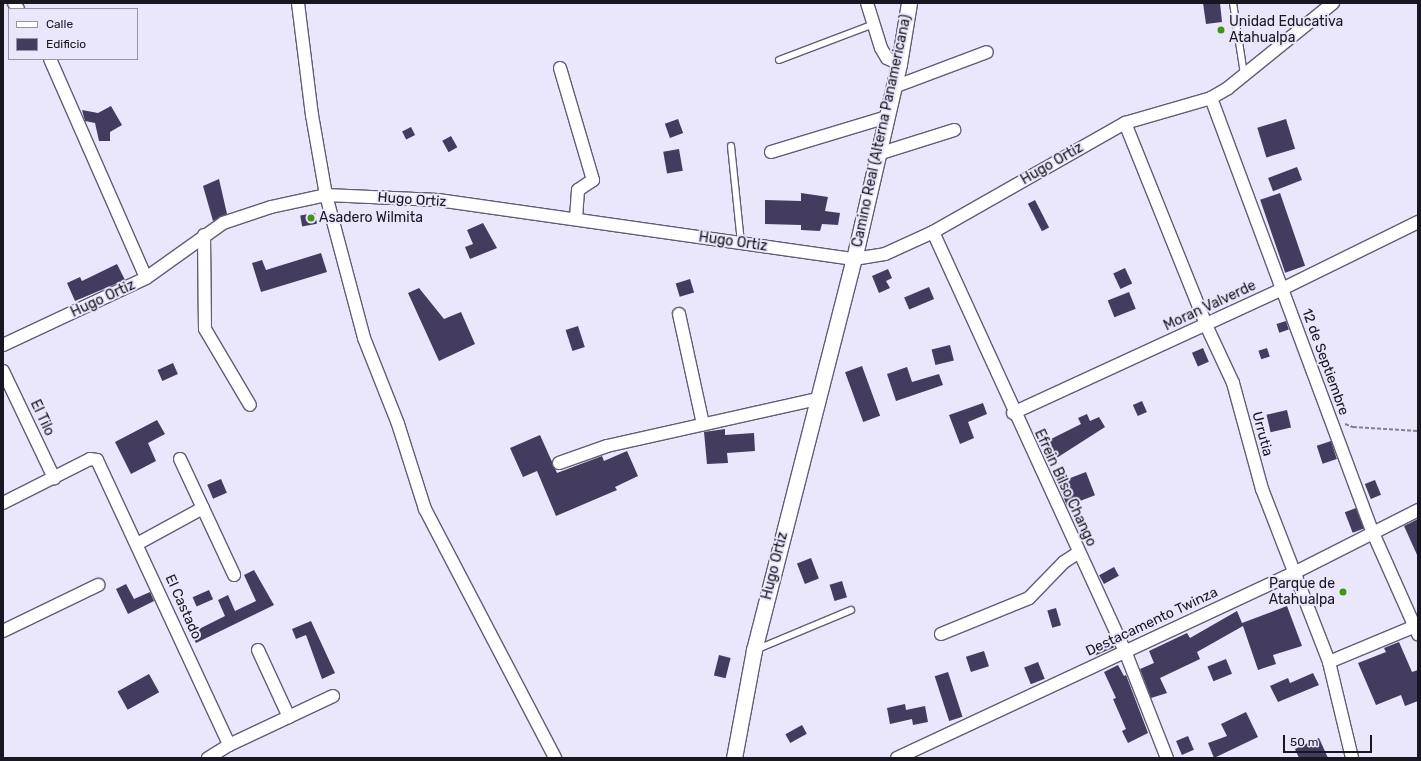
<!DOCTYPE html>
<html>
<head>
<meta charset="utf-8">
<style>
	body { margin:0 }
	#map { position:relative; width:1421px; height:761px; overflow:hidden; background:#eae6fb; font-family:Rubik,sans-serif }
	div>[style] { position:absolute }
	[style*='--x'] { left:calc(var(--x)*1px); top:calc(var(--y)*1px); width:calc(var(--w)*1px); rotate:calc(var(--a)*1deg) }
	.building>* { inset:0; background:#443c5e; transform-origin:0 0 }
	.path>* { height:2px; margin-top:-1px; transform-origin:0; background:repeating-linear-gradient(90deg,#838090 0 4px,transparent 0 6px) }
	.roads { filter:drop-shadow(1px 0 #625d74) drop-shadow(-1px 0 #625d74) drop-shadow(0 1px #625d74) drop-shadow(0 -1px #625d74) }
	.service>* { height:6px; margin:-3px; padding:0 3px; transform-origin:3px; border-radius:3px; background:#fff }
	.minor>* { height:12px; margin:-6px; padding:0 6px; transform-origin:6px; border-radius:6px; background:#fff }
	.tertiary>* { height:15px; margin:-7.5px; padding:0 7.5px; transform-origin:7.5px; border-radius:7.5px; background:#fff }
	.dots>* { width:11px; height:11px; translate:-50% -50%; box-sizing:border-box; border:2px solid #eae6fb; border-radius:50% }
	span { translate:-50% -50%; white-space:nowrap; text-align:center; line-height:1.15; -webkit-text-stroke:4px #eae6fb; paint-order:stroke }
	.poi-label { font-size:14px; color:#181620 }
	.left { translate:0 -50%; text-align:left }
	.right { translate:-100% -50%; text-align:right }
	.street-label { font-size:14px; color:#181620 }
	.frame { position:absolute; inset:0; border:4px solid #181620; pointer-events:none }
	.legend { position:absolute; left:8px; top:8px; width:130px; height:52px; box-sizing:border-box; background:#eae6fb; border:1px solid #9693a3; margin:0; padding:5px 7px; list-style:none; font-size:12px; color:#181620 }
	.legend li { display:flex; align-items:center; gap:8px; height:20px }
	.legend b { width:20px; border:1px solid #9693a3 }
	.scale { position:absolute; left:1283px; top:735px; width:89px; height:18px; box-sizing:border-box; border:2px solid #181620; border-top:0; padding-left:5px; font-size:12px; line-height:14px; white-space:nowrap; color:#181620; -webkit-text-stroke:3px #eae6fb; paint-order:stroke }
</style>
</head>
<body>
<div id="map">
	<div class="building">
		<i style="clip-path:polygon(1203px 3px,1220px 3px,1222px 22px,1206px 24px)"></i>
		<i style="clip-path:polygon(111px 106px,122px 125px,110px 132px,110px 141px,99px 141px,95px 123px,85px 121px,82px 110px,98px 113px)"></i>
		<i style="left:678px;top:119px;width:15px;height:14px;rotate:70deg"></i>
		<i style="left:1286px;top:119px;width:31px;height:30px;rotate:73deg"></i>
		<i style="left:411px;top:127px;width:9px;height:10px;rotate:63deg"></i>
		<i style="left:451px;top:136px;width:13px;height:10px;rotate:61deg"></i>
		<i style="left:679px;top:149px;width:22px;height:16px;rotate:80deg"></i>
		<i style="left:1297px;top:167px;width:14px;height:31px;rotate:69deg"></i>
		<i style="clip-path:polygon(219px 179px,227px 214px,213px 221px,203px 186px)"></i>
		<i style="clip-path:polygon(801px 193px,828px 197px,825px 211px,840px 213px,838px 225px,822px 224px,820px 231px,801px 230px,801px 225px,765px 224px,765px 200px,801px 201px)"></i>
		<i style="left:1280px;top:193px;width:77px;height:21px;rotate:71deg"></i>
		<i style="left:1035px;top:200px;width:31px;height:8px;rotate:63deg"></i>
		<i style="left:315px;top:213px;width:11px;height:15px;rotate:80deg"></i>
		<i style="clip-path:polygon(483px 223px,497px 248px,470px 259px,465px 247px,473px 244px,467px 230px)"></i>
		<i style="clip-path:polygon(321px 253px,327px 272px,261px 292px,252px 263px,262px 260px,266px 270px)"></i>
		<i style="clip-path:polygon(117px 264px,125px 280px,75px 301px,67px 283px,80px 277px,82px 281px)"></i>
		<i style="left:1125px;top:268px;width:17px;height:13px;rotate:65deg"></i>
		<i style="clip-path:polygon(888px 269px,892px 278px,886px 281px,890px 288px,879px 293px,872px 276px)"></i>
		<i style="left:690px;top:279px;width:14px;height:15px;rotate:73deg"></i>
		<i style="left:929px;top:287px;width:13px;height:27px;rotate:67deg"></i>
		<i style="clip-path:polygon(419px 288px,444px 319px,461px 312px,475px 344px,439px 361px,408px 293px)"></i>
		<i style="left:1129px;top:292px;width:18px;height:23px;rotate:68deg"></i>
		<i style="left:1286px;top:321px;width:9px;height:10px;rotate:72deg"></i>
		<i style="left:578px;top:326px;width:22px;height:13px;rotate:72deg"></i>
		<i style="left:950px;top:345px;width:16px;height:19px;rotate:76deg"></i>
		<i style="left:1203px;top:348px;width:15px;height:12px;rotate:67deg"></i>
		<i style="left:1267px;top:348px;width:9px;height:9px;rotate:72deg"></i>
		<i style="left:173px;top:363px;width:12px;height:17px;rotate:66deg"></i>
		<i style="left:862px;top:366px;width:53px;height:18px;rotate:70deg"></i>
		<i style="clip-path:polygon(907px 367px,912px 382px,939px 374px,943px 385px,896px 401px,887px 374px)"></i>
		<i style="left:1142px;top:401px;width:12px;height:10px;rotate:66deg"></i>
		<i style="clip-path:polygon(983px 403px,987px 414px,968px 422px,974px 438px,960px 444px,949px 415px)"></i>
		<i style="left:1287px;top:410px;width:18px;height:21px;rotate:77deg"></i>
		<i style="clip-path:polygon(1087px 414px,1090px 421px,1099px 417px,1105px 427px,1055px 459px,1045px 442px,1081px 424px,1078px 418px)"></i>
		<i style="clip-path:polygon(157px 420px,165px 434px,148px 443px,156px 461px,131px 474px,115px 442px)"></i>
		<i style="clip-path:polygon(725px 429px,725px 435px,754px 433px,755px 451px,727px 453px,728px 463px,707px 464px,704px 432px)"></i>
		<i style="clip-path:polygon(540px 435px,557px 473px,602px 456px,604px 461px,627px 451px,638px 476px,615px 487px,617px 490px,556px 516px,537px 471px,523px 477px,510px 448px)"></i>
		<i style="left:1331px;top:441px;width:19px;height:15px;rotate:72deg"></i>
		<i style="left:1086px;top:472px;width:25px;height:30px;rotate:69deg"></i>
		<i style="left:221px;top:479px;width:15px;height:15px;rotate:67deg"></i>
		<i style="left:1375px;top:480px;width:16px;height:11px;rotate:68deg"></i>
		<i style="left:1356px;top:508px;width:22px;height:12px;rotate:69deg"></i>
		<i style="clip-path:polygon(1418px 519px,1418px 557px,1404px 526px)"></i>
		<i style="left:811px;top:558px;width:22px;height:15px;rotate:69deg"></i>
		<i style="left:1114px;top:567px;width:10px;height:17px;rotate:61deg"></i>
		<i style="clip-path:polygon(254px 570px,274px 605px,196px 643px,191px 633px,225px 616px,218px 600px,228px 595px,235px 611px,256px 601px,244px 575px)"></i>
		<i style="left:842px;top:581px;width:17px;height:13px;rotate:73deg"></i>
		<i style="clip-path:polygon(126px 584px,134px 599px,150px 592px,154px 601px,128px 614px,116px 589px)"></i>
		<i style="left:209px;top:590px;width:10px;height:18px;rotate:66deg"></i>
		<i style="clip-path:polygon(1287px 606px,1302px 646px,1273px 655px,1276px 664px,1258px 670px,1243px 626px,1197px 652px,1200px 659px,1160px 678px,1167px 693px,1151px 698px,1140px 669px,1154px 663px,1149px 651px,1187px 633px,1190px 638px,1237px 611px,1242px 623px)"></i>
		<i style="left:1056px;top:608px;width:18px;height:9px;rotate:74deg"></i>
		<i style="clip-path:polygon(311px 621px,335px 673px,322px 679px,306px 635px,296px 639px,292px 629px)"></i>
		<i style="left:1110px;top:638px;width:10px;height:20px;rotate:66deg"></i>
		<i style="clip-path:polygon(1399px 642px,1412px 672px,1418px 670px,1418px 701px,1405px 706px,1401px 695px,1376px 705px,1358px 663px,1386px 652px,1384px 648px)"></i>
		<i style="left:984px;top:651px;width:16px;height:19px;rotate:72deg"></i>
		<i style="left:719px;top:655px;width:12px;height:21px;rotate:14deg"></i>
		<i style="left:1226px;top:659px;width:16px;height:20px;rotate:68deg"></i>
		<i style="left:1038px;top:662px;width:18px;height:15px;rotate:68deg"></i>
		<i style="clip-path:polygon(1118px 665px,1124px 676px,1126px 675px,1148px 733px,1128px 743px,1122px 731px,1126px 729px,1113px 699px,1116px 698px,1104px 672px)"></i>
		<i style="left:948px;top:672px;width:47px;height:14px;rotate:72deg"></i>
		<i style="clip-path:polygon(1313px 673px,1319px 685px,1278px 702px,1270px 686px,1288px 678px,1290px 683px)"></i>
		<i style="left:149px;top:674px;width:21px;height:36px;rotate:61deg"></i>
		<i style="clip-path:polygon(905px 704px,906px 710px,925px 706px,928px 722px,913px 725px,912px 719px,890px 724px,887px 708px)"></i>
		<i style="clip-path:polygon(1246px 712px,1258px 737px,1214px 758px,1208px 743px,1227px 736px,1221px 724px)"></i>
		<i style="left:802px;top:725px;width:10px;height:19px;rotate:61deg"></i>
		<i style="left:1188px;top:736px;width:15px;height:13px;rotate:67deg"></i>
		<i style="clip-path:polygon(1319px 738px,1328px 758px,1299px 758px,1295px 749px)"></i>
	</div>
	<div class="path">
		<i style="--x:1345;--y:424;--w:9;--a:21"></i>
		<i style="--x:1353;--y:427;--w:65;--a:3.5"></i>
	</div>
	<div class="roads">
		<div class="service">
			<i style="--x:1233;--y:3;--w:72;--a:81.2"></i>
			<i style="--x:779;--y:60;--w:98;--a:-20.8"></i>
			<i style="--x:731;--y:146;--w:98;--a:84.1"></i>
			<i style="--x:755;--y:650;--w:104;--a:-22.6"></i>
		</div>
		<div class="minor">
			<i style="--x:14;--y:3;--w:7;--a:56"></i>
			<i style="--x:298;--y:3;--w:113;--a:82.9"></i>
			<i style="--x:312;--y:115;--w:81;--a:80.1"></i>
			<i style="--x:326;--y:195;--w:148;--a:75.1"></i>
			<i style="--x:364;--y:338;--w:92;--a:68.4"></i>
			<i style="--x:398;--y:424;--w:89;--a:72.4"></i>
			<i style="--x:425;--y:509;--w:281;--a:62.4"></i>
			<i style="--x:867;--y:3;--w:47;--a:72.7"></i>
			<i style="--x:881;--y:48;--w:12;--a:59"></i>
			<i style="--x:887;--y:58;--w:13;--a:27"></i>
			<i style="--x:50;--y:59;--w:239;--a:66.3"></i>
			<i style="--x:560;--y:68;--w:117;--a:73.6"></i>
			<i style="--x:593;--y:180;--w:18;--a:146"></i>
			<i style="--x:578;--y:190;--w:29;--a:94"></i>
			<i style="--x:894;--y:87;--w:99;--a:-20.6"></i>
			<i style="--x:1211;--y:98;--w:464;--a:69.6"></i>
			<i style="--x:1373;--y:533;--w:111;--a:66"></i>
			<i style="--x:1125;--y:123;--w:218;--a:68.1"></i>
			<i style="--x:1206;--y:325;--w:64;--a:65"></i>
			<i style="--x:1233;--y:383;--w:110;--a:74.7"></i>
			<i style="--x:1262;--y:489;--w:186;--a:68.8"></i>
			<i style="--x:1329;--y:662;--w:99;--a:76.5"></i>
			<i style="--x:771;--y:152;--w:121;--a:-16.8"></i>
			<i style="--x:878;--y:154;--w:80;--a:-17.5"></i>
			<i style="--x:933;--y:232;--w:461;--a:65.4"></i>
			<i style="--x:1125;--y:651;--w:115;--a:68.6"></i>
			<i style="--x:204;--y:235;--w:94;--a:89.4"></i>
			<i style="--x:205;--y:329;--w:88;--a:59.4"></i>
			<i style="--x:679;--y:314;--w:113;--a:77.7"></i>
			<i style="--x:3;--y:345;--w:158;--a:-25.1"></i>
			<i style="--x:146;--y:278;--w:95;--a:-35.5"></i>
			<i style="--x:223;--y:223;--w:51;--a:-18.4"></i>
			<i style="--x:271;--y:207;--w:56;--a:-12.3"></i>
			<i style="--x:326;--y:195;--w:112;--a:2.6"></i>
			<i style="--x:438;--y:200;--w:420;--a:8.1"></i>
			<i style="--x:854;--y:259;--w:31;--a:-9"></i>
			<i style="--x:885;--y:254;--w:53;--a:-24.6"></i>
			<i style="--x:933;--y:232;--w:221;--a:-29.6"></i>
			<i style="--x:1125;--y:123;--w:90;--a:-16.2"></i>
			<i style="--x:1211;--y:98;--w:20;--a:-30"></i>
			<i style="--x:1228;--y:88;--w:135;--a:-39"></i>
			<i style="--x:3;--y:371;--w:119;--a:64.5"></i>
			<i style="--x:1013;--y:413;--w:296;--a:-24.7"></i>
			<i style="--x:1282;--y:289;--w:152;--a:-26.2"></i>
			<i style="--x:180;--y:459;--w:128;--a:65"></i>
			<i style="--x:559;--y:463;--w:51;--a:-19.5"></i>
			<i style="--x:607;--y:446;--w:216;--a:-12.6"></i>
			<i style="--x:3;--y:503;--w:97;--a:-26.8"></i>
			<i style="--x:90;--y:459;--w:7;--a:8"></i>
			<i style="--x:97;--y:460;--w:314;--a:65.1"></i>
			<i style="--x:229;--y:745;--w:25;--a:148"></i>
			<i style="--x:137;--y:544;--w:75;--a:-28.6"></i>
			<i style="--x:3;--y:631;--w:106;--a:-25.8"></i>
			<i style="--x:941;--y:634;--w:95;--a:-22.2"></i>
			<i style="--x:1029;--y:598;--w:50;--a:-45.8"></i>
			<i style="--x:1064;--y:562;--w:17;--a:-33"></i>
			<i style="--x:258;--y:650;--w:74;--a:65.2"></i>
			<i style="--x:1329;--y:662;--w:96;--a:-22.6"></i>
			<i style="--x:229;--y:745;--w:115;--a:-25.2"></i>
			<i style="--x:897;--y:758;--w:440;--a:-25"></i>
			<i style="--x:1296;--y:572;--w:137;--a:-26.9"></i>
		</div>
		<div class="tertiary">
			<i style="--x:734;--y:758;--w:110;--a:-79.5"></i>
			<i style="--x:754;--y:650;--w:404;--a:-75.7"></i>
			<i style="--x:854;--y:259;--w:200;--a:-77"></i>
			<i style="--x:899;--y:64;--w:62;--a:-80.7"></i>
		</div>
	</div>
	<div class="dots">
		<i style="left:1221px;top:30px;background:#3e9712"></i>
		<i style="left:311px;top:218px;background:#3e9712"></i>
		<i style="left:1343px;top:592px;background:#3e9712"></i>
	</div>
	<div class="poi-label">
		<span class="left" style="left:1229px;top:30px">Unidad Educativa<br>Atahualpa</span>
		<span class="left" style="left:319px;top:218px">Asadero Wilmita</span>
		<span class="right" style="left:1335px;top:592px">Parque de<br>Atahualpa</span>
	</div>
	<div class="street-label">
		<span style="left:882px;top:131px;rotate:-78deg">Camino Real (Alterna Panamericana)</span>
		<span style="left:1052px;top:164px;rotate:-30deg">Hugo Ortiz</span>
		<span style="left:412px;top:200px;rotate:4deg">Hugo Ortiz</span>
		<span style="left:733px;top:242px;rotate:8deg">Hugo Ortiz</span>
		<span style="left:103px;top:299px;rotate:-25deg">Hugo Ortiz</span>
		<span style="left:1210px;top:306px;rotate:-25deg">Moran Valverde</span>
		<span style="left:1325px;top:362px;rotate:70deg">12 de Septiembre</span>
		<span style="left:42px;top:418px;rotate:65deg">El Tilo</span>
		<span style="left:1262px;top:434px;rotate:75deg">Urrutia</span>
		<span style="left:1065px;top:488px;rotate:65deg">Efrein Bilso Chango</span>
		<span style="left:775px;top:566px;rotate:-76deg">Hugo Ortiz</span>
		<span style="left:183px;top:607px;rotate:66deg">El Castado</span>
		<span style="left:1152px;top:622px;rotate:-25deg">Destacamento Twinza</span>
	</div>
	<div class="frame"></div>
	<ul class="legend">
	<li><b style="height:5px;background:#fff"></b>Calle</li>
	<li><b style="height:11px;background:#443c5e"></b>Edificio</li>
	</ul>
	<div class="scale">50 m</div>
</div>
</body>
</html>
